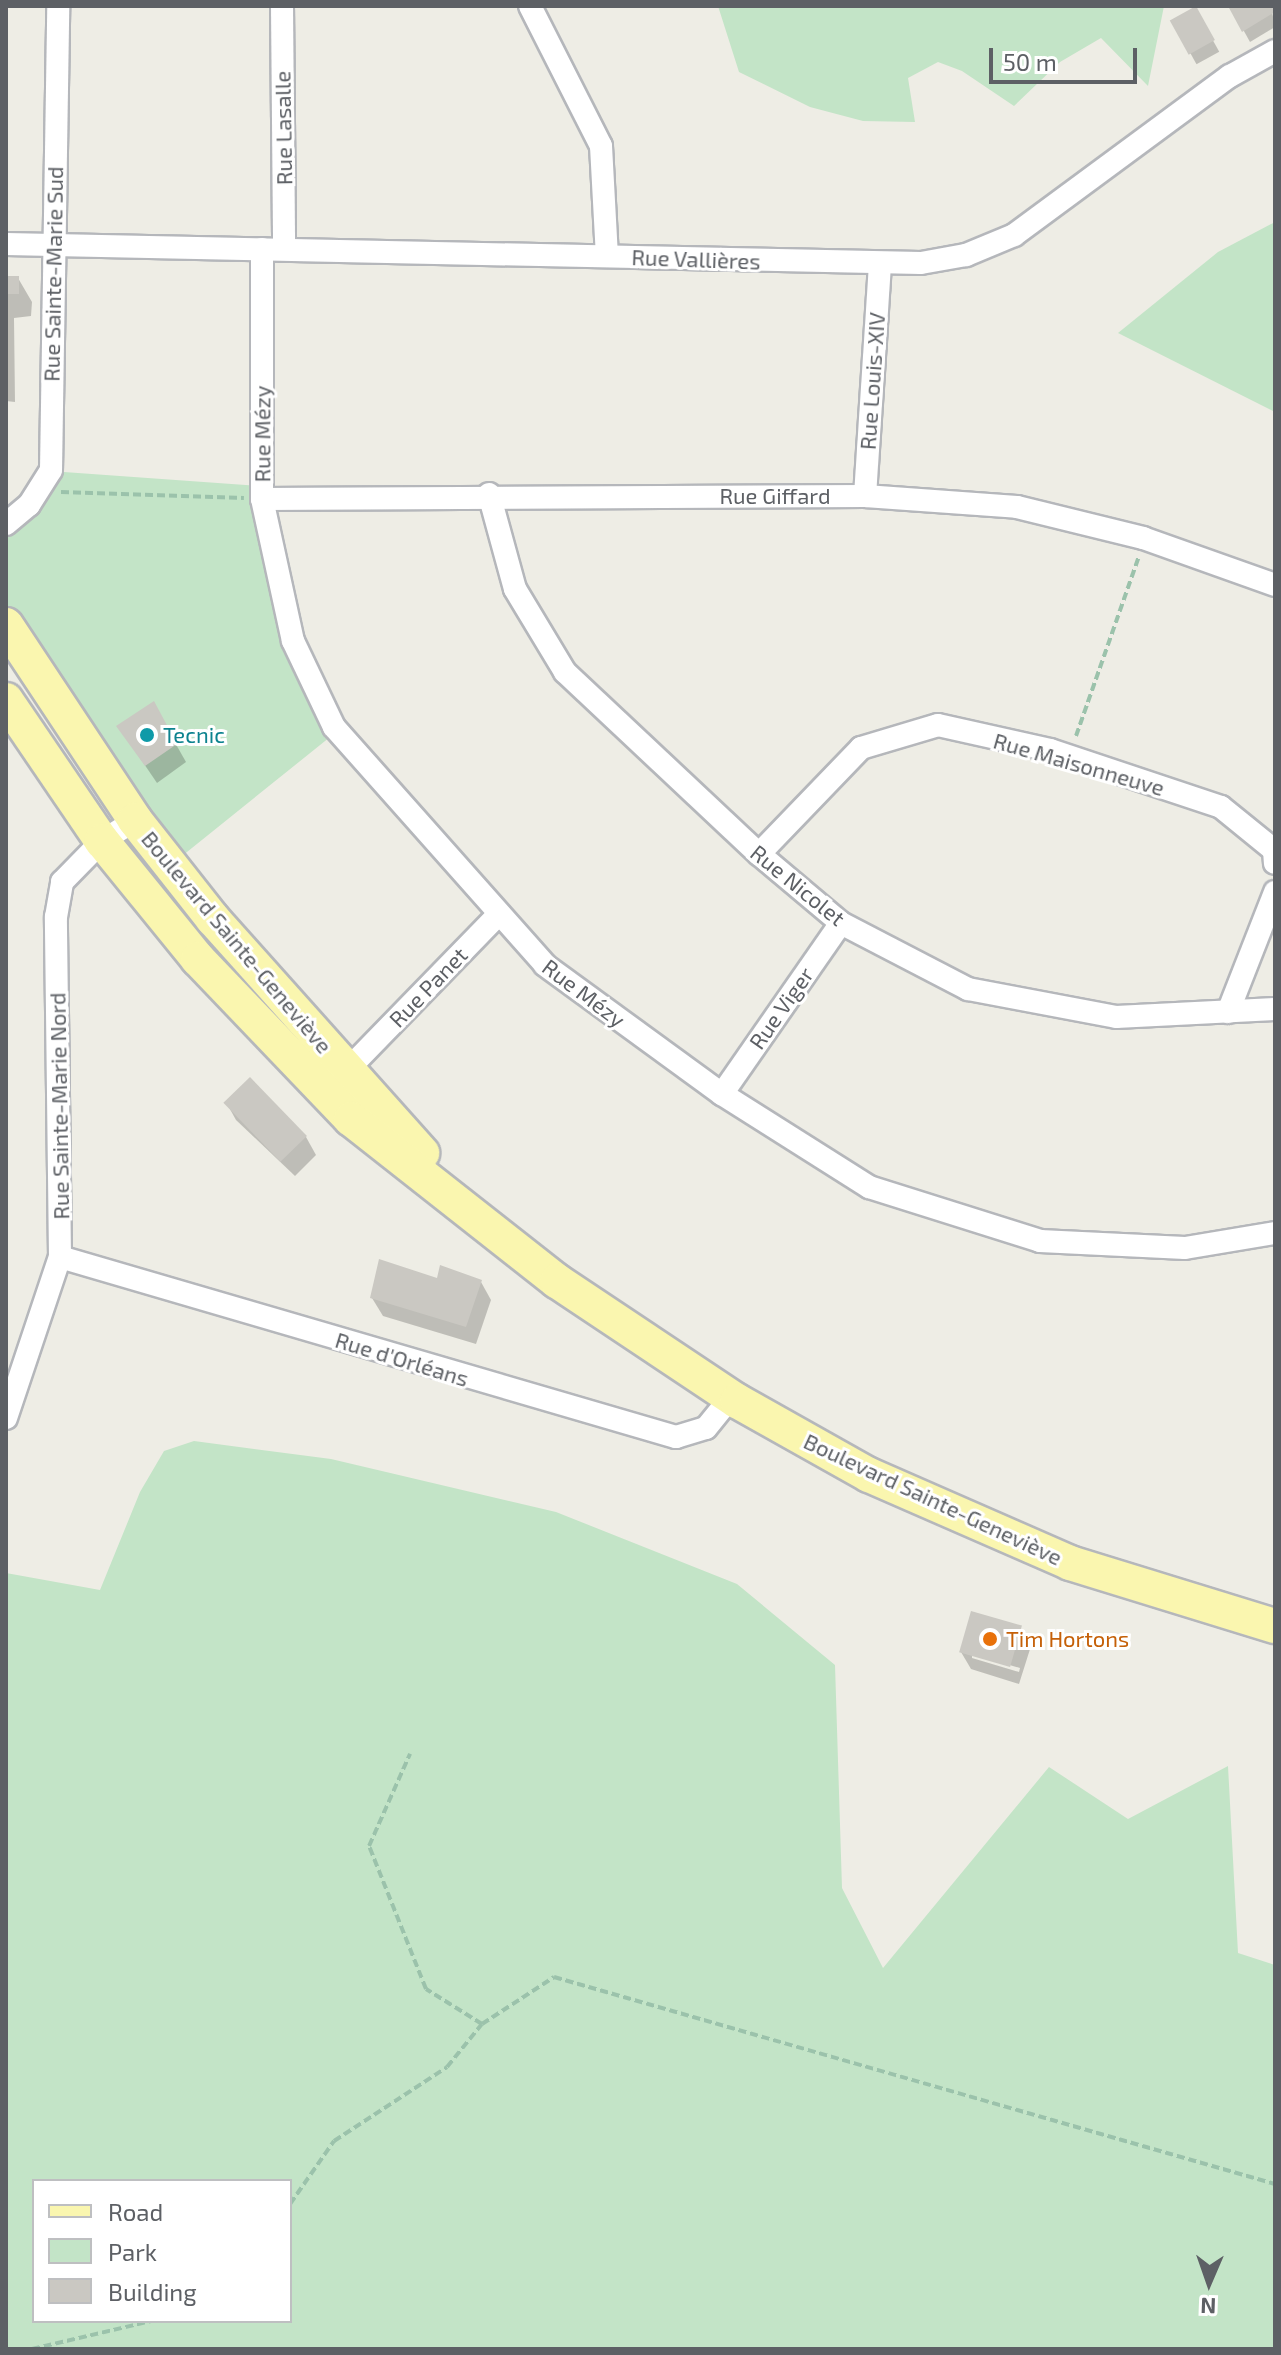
<!DOCTYPE html>
<html>
<head>
<meta charset="utf-8">
<style>
	body { margin:0 }
	#map { position:relative; width:1281px; height:2355px; overflow:hidden; background:#eeede5; font-family:"Exo 2",sans-serif }
	div>[style] { position:absolute }
	[style*='--x'] { left:calc(var(--x)*1px); top:calc(var(--y)*1px); width:calc(var(--w)*1px); rotate:calc(var(--a)*1deg) }
	.green>* { inset:0; background:#c3e4c7 }
	.shadow>* { inset:0; background:#0003; transform-origin:0 0 }
	.building>* { inset:0; background:#cac8c2; transform-origin:0 0 }
	.path>* { height:4px; margin-top:-2px; transform-origin:0; background:repeating-linear-gradient(90deg,#9bc2ab 0 8px,transparent 0 12px) }
	.roads { filter:drop-shadow(2px 0 #b5b7bb) drop-shadow(-2px 0 #b5b7bb) drop-shadow(0 2px #b5b7bb) drop-shadow(0 -2px #b5b7bb) }
	.street>* { height:22px; margin:-11px; padding:0 11px; transform-origin:11px; border-radius:11px; background:#fff }
	.primary>* { height:34px; margin:-17px; padding:0 17px; transform-origin:17px; border-radius:17px; background:#faf6af }
	.dots>* { width:22px; height:22px; translate:-50% -50%; box-sizing:border-box; border:4px solid #fff; border-radius:50% }
	span { translate:-50% -50%; white-space:nowrap; text-align:center; line-height:1.15; -webkit-text-stroke:6px #fff; paint-order:stroke }
	.street-label { font-size:22px; color:#5d6065 }
	.culture-label { font-size:22px; color:#0d838f }
	.left { translate:0 -50%; text-align:left }
	.food-label { font-size:22px; color:#c56008 }
	.frame { position:absolute; inset:0; border:8px solid #5d6065; pointer-events:none }
	.legend { position:absolute; left:32px; top:2179px; width:260px; height:144px; box-sizing:border-box; background:#fff; border:2px solid #bebfc1; margin:0; padding:10px 14px; list-style:none; font-size:24px; color:#5d6065 }
	.legend li { display:flex; align-items:center; gap:16px; height:40px }
	.legend b { width:40px; border:2px solid #bebfc1 }
	.north { position:absolute; left:1169px; top:2243px; width:80px; height:80px; -webkit-text-stroke:6px #fff; paint-order:stroke; rotate:182deg; font-size:22px; font-weight:700; line-height:32px; text-align:center; color:#5d6065 }
	.north::after { content:''; display:block; margin:auto; width:28px; height:36px; background:#5d6065; clip-path:polygon(50% 0,100% 100%,50% 72%,0 100%) }
	.scale { position:absolute; left:989px; top:48px; width:148px; height:36px; box-sizing:border-box; border:4px solid #5d6065; border-top:0; padding-left:10px; font-size:24px; line-height:28px; white-space:nowrap; color:#5d6065; -webkit-text-stroke:6px #fff; paint-order:stroke }
</style>
</head>
<body>
<div id="map">
	<div class="green">
		<i style="clip-path:polygon(718px 6px,1164px 6px,1148px 86px,1101px 38px,1060px 62px,1014px 106px,962px 71px,938px 62px,908px 78px,915px 122px,863px 121px,810px 107px,739px 72px)"></i>
		<i style="clip-path:polygon(1275px 222px,1275px 412px,1118px 333px,1218px 252px)"></i>
		<i style="clip-path:polygon(50px 471px,272px 487px,293px 644px,335px 733px,182px 856px,6px 605px,6px 526px)"></i>
		<i style="clip-path:polygon(evenodd,194px 1441px,331px 1459px,556px 1512px,737px 1584px,835px 1665px,842px 1888px,883px 1968px,1049px 1767px,1128px 1819px,1228px 1766px,1238px 1953px,1275px 1965px,1275px 2349px,6px 2349px,6px 1573px,100px 1590px,140px 1492px,164px 1451px,194px 1441px,34px 2181px,290px 2181px,290px 2321px,34px 2321px,34px 2181px)"></i>
	</div>
	<div class="shadow">
		<i style="clip-path:polygon(1230px 6px,1271px 6px,1275px 27px,1250px 42px)"></i>
		<i style="left:1195px;top:8px;width:50px;height:26px;rotate:61deg"></i>
		<i style="clip-path:polygon(6px 278px,18px 278px,32px 302px,31px 316px,14px 318px,15px 402px,6px 401px)"></i>
		<i style="clip-path:polygon(153px 704px,186px 762px,157px 783px,119px 727px)"></i>
		<i style="clip-path:polygon(226px 1102px,306px 1137px,316px 1155px,295px 1176px,236px 1120px)"></i>
		<i style="clip-path:polygon(438px 1281px,481px 1282px,491px 1300px,476px 1344px,383px 1316px,372px 1298px)"></i>
		<i style="clip-path:polygon(evenodd,1020px 1628px,1031px 1646px,1019px 1684px,971px 1669px,961px 1652px,1020px 1628px,972px 1654px,1020px 1668px,1019px 1672px,972px 1658px,972px 1654px)"></i>
	</div>
	<div class="building">
		<i style="left:1196px;top:6px;width:39px;height:30px;rotate:61deg"></i>
		<i style="clip-path:polygon(1228px 6px,1272px 6px,1275px 12px,1242px 32px)"></i>
		<i style="left:6px;top:276px;width:13px;height:18px"></i>
		<i style="clip-path:polygon(154px 701px,177px 744px,145px 766px,116px 726px)"></i>
		<i style="left:250px;top:1077px;width:82px;height:37px;rotate:46deg"></i>
		<i style="clip-path:polygon(379px 1259px,437px 1278px,440px 1265px,482px 1280px,466px 1327px,370px 1298px)"></i>
		<i style="left:971px;top:1611px;width:53px;height:43px;rotate:16deg"></i>
	</div>
	<div class="path">
		<i style="--x:61;--y:492;--w:183;--a:1.9"></i>
		<i style="--x:1076;--y:736;--w:191;--a:-70.7"></i>
		<i style="--x:482;--y:2024;--w:86;--a:-33.1"></i>
		<i style="--x:554;--y:1977;--w:750;--a:16.02"></i>
		<i style="--x:290;--y:2204;--w:77;--a:-55.1"></i>
		<i style="--x:334;--y:2141;--w:135;--a:-33.2"></i>
		<i style="--x:447;--y:2067;--w:55;--a:-50.9"></i>
		<i style="--x:482;--y:2024;--w:66;--a:-148"></i>
		<i style="--x:426;--y:1989;--w:154;--a:-111.7"></i>
		<i style="--x:369;--y:1846;--w:101;--a:-66"></i>
		<i style="--x:32;--y:2349;--w:122;--a:-13.2"></i>
	</div>
	<div class="roads">
		<div class="street">
			<i style="--x:282;--y:6;--w:243;--a:89.5"></i>
			<i style="--x:530;--y:6;--w:157;--a:63.1"></i>
			<i style="--x:601;--y:146;--w:110;--a:86.9"></i>
			<i style="--x:6;--y:244;--w:915;--a:1.19"></i>
			<i style="--x:921;--y:263;--w:46;--a:-10.1"></i>
			<i style="--x:966;--y:255;--w:52;--a:-22.6"></i>
			<i style="--x:1014;--y:235;--w:268;--a:-36.4"></i>
			<i style="--x:1230;--y:76;--w:51;--a:-29.1"></i>
			<i style="--x:262;--y:249;--w:250;--a:90"></i>
			<i style="--x:262;--y:499;--w:145;--a:77.7"></i>
			<i style="--x:293;--y:641;--w:95;--a:64.5"></i>
			<i style="--x:334;--y:727;--w:318;--a:48.4"></i>
			<i style="--x:545;--y:965;--w:219;--a:36.1"></i>
			<i style="--x:722;--y:1094;--w:174;--a:32.3"></i>
			<i style="--x:869;--y:1187;--w:179;--a:17.5"></i>
			<i style="--x:1040;--y:1241;--w:145;--a:2.8"></i>
			<i style="--x:1185;--y:1248;--w:91;--a:-9.5"></i>
			<i style="--x:489;--y:494;--w:98;--a:74.7"></i>
			<i style="--x:515;--y:589;--w:97;--a:58.9"></i>
			<i style="--x:565;--y:672;--w:266;--a:43.2"></i>
			<i style="--x:759;--y:854;--w:107;--a:40.1"></i>
			<i style="--x:841;--y:923;--w:143;--a:27.5"></i>
			<i style="--x:968;--y:989;--w:151;--a:10.7"></i>
			<i style="--x:1116;--y:1017;--w:159;--a:-2.9"></i>
			<i style="--x:865;--y:496;--w:231;--a:-86.3"></i>
			<i style="--x:262;--y:499;--w:603;--a:-0.29"></i>
			<i style="--x:865;--y:496;--w:152;--a:4.1"></i>
			<i style="--x:1017;--y:507;--w:130;--a:13.8"></i>
			<i style="--x:1143;--y:538;--w:140;--a:19.6"></i>
			<i style="--x:6;--y:524;--w:30;--a:-40"></i>
			<i style="--x:29;--y:505;--w:41;--a:-57.8"></i>
			<i style="--x:51;--y:470;--w:464;--a:-89.1"></i>
			<i style="--x:759;--y:854;--w:147;--a:-46.1"></i>
			<i style="--x:861;--y:748;--w:80;--a:-16.6"></i>
			<i style="--x:938;--y:725;--w:115;--a:12.6"></i>
			<i style="--x:1050;--y:750;--w:180;--a:18.4"></i>
			<i style="--x:1221;--y:807;--w:68;--a:39.1"></i>
			<i style="--x:1274;--y:850;--w:13;--a:86"></i>
			<i style="--x:1228;--y:1012;--w:129;--a:-68.6"></i>
			<i style="--x:357;--y:1060;--w:202;--a:-45.8"></i>
			<i style="--x:722;--y:1094;--w:208;--a:-55.2"></i>
			<i style="--x:60;--y:1257;--w:642;--a:16.29"></i>
			<i style="--x:676;--y:1437;--w:31;--a:-17"></i>
			<i style="--x:706;--y:1428;--w:40;--a:-51"></i>
			<i style="--x:6;--y:1418;--w:170;--a:-71.5"></i>
			<i style="--x:60;--y:1257;--w:340;--a:-90.7"></i>
			<i style="--x:56;--y:917;--w:36;--a:-80"></i>
			<i style="--x:62;--y:882;--w:57;--a:-45.7"></i>
			<i style="--x:102;--y:841;--w:39;--a:-32"></i>
		</div>
		<div class="primary">
			<i style="--x:6;--y:625;--w:234;--a:56.5"></i>
			<i style="--x:135;--y:820;--w:126;--a:51.8"></i>
			<i style="--x:213;--y:919;--w:314;--a:48.2"></i>
			<i style="--x:6;--y:700;--w:171;--a:55.8"></i>
			<i style="--x:102;--y:841;--w:152;--a:50.9"></i>
			<i style="--x:198;--y:959;--w:221;--a:46.3"></i>
			<i style="--x:351;--y:1119;--w:262;--a:38.2"></i>
			<i style="--x:557;--y:1281;--w:216;--a:33.7"></i>
			<i style="--x:737;--y:1401;--w:151;--a:29.3"></i>
			<i style="--x:869;--y:1475;--w:219;--a:23.6"></i>
			<i style="--x:1070;--y:1563;--w:214;--a:17.1"></i>
		</div>
	</div>
	<div class="dots">
		<i style="left:147px;top:735px;background:#0f9aa8"></i>
		<i style="left:990px;top:1639px;background:#e8710a"></i>
	</div>
	<div class="street-label">
		<span style="left:283px;top:128px;rotate:-91deg">Rue Lasalle</span>
		<span style="left:696px;top:259px;rotate:2deg">Rue Vallières</span>
		<span style="left:53px;top:274px;rotate:-89deg">Rue Sainte-Marie Sud</span>
		<span style="left:872px;top:381px;rotate:-86deg">Rue Louis-XIV</span>
		<span style="left:262px;top:434px;rotate:-90deg">Rue Mézy</span>
		<span style="left:775px;top:496px">Rue Giffard</span>
		<span style="left:1079px;top:764px;rotate:16deg">Rue Maisonneuve</span>
		<span style="left:798px;top:885px;rotate:39deg">Rue Nicolet</span>
		<span style="left:237px;top:942px;rotate:50deg">Boulevard Sainte-Geneviève</span>
		<span style="left:428px;top:987px;rotate:-46deg">Rue Panet</span>
		<span style="left:584px;top:993px;rotate:37deg">Rue Mézy</span>
		<span style="left:781px;top:1008px;rotate:-55deg">Rue Viger</span>
		<span style="left:59px;top:1106px;rotate:-91deg">Rue Sainte-Marie Nord</span>
		<span style="left:402px;top:1359px;rotate:17deg">Rue d'Orléans</span>
		<span style="left:933px;top:1499px;rotate:25deg">Boulevard Sainte-Geneviève</span>
	</div>
	<div class="culture-label">
		<span class="left" style="left:163px;top:735px">Tecnic</span>
	</div>
	<div class="food-label">
		<span class="left" style="left:1006px;top:1639px">Tim Hortons</span>
	</div>
	<div class="frame"></div>
	<ul class="legend">
	<li><b style="height:10px;background:#faf6af"></b>Road</li>
	<li><b style="height:22px;background:#c3e4c7"></b>Park</li>
	<li><b style="height:22px;background:#cac8c2"></b>Building</li>
	</ul>
	<div class="north">N</div>
	<div class="scale">50 m</div>
</div>
</body>
</html>
